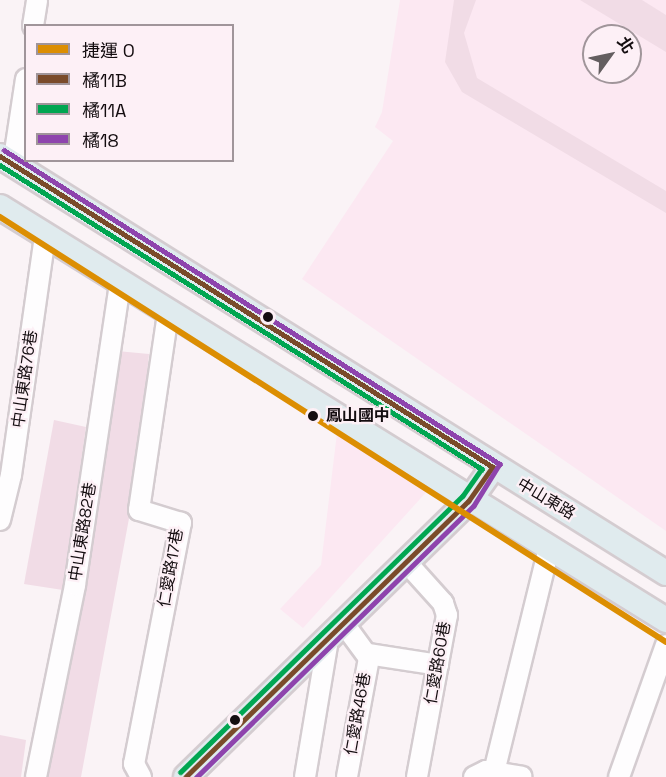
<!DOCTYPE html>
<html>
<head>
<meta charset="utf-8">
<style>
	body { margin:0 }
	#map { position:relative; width:666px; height:777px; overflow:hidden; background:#faf3f6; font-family:"Space Grotesk","Noto Sans TC",sans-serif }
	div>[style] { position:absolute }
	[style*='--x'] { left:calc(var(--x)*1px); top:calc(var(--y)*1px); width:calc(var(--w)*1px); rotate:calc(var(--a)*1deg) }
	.built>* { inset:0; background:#fce8f2 }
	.green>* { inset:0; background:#f1dce6 }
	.roads { filter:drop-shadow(2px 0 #d4ccd0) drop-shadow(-2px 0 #d4ccd0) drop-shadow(0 2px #d4ccd0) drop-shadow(0 -2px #d4ccd0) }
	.minor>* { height:20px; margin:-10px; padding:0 10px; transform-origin:10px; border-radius:10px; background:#fefdfe }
	.major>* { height:24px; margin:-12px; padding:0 12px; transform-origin:12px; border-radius:12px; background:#e0ebee }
	.bus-1>* { height:4.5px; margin:-2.25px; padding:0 2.25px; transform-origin:2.25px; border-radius:2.25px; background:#7a4b2a }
	.bus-2>* { height:4.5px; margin:-2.25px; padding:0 2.25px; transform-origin:2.25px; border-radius:2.25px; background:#00a651 }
	.bus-3>* { height:4.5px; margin:-2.25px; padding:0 2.25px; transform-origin:2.25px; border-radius:2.25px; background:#8e44ad }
	.metro-1>* { height:6px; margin:-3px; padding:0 3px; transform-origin:3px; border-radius:3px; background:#dc8e02 }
	.dots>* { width:16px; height:16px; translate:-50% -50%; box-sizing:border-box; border:3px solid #fdf0f6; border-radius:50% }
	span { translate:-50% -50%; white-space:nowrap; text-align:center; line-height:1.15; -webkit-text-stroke:4.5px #fdf0f6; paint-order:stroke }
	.street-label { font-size:16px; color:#140d10 }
	.stop-label { font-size:16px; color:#140d10; font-weight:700 }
	.left { translate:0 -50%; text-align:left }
	.legend { position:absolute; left:24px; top:24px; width:210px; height:138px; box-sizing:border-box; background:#fdf0f6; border:2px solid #a0959a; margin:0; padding:8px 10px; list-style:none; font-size:18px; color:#140d10 }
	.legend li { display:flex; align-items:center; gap:12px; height:30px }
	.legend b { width:30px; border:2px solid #a0959a }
	.north { position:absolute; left:582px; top:24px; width:60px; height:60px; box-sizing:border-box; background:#fdf0f6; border:2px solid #a0959a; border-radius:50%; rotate:57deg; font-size:16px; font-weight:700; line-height:24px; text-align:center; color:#140d10 }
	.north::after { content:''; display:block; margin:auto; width:21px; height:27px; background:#645e60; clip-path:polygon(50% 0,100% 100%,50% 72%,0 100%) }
</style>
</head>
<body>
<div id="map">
	<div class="built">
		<i style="clip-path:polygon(evenodd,400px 0,666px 0,666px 531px,302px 279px,393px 141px,375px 127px,382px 112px,400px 0,594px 36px,630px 36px,630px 72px,594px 72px,594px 36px)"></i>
		<i style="clip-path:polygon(337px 433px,430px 488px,303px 628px,280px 609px,321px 565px)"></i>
	</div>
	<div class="green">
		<i style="clip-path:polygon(454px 0,476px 0,464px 33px,477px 78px,666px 191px,666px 213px,462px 92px,445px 62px)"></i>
		<i style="clip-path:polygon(580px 0,642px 0,666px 15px,666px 52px)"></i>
		<i style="clip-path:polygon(117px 351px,149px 354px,138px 470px,81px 777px,46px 777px,81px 614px)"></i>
		<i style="clip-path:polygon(54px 420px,86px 427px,63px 590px,24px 584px)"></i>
		<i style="clip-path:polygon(0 735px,26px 740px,21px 777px,0 777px)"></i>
	</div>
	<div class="roads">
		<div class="minor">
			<i style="--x:33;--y:26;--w:26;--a:-81"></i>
			<i style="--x:13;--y:165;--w:87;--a:-81.4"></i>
			<i style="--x:0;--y:520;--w:46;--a:-76.3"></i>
			<i style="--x:11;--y:475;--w:240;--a:-81.9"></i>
			<i style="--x:407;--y:563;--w:54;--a:48"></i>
			<i style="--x:443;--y:603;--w:13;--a:72"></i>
			<i style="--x:447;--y:615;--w:165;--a:100.5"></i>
			<i style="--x:344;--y:624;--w:42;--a:53.7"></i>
			<i style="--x:369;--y:658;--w:121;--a:100.5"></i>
			<i style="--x:368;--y:654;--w:71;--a:8.9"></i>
			<i style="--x:494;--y:772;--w:231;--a:-76.2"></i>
			<i style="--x:36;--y:777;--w:196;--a:-78.5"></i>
			<i style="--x:75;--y:585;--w:303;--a:-81.5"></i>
			<i style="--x:141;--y:777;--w:15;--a:-118"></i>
			<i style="--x:134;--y:764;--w:246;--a:-79"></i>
			<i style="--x:181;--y:523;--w:44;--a:-162.8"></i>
			<i style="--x:139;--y:510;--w:198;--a:-81.6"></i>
			<i style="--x:305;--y:777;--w:140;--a:-80.5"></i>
			<i style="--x:474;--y:777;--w:13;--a:-27"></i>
			<i style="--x:486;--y:771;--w:36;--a:9"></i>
			<i style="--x:619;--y:777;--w:140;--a:-70.4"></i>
		</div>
		<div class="major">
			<i style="--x:0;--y:156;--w:786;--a:32.05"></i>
			<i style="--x:0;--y:207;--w:784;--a:31.8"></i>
			<i style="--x:186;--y:777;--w:395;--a:-44.3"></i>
			<i style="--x:469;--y:501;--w:42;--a:-54.8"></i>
		</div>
	</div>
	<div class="bus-1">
		<i style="--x:0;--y:156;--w:583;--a:32.25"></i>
		<i style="--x:493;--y:467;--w:42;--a:125.2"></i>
		<i style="--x:469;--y:501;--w:395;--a:135.7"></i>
	</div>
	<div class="bus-2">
		<i style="--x:0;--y:165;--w:570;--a:32.24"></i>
		<i style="--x:482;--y:469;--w:33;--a:125"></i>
		<i style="--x:463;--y:496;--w:395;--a:135.6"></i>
	</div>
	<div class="bus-3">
		<i style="--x:4;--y:150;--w:587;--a:32.34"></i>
		<i style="--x:500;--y:464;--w:49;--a:121.8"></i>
		<i style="--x:474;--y:506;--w:388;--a:135.6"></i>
	</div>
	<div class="metro-1">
		<i style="--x:0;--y:217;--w:790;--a:32.54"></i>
	</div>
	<div class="dots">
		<i style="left:268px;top:317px;background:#140d10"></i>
		<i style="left:313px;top:416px;background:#140d10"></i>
		<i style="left:235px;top:720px;background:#140d10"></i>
	</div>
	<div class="street-label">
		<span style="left:25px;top:379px;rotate:-82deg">中山東路76巷</span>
		<span style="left:546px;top:499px;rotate:31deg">中山東路</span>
		<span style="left:83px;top:532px;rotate:-81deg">中山東路82巷</span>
		<span style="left:171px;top:568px;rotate:-80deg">仁愛路17巷</span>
		<span style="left:438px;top:663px;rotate:-80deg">仁愛路60巷</span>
		<span style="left:358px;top:714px;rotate:-80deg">仁愛路46巷</span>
	</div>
	<div class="stop-label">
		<span class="left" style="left:326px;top:416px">鳳山國中</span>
	</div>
	<ul class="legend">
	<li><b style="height:8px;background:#dc8e02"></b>捷運 O</li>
	<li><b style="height:8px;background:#7a4b2a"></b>橘11B</li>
	<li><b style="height:8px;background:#00a651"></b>橘11A</li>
	<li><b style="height:8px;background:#8e44ad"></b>橘18</li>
	</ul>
	<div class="north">北</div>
</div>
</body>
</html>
